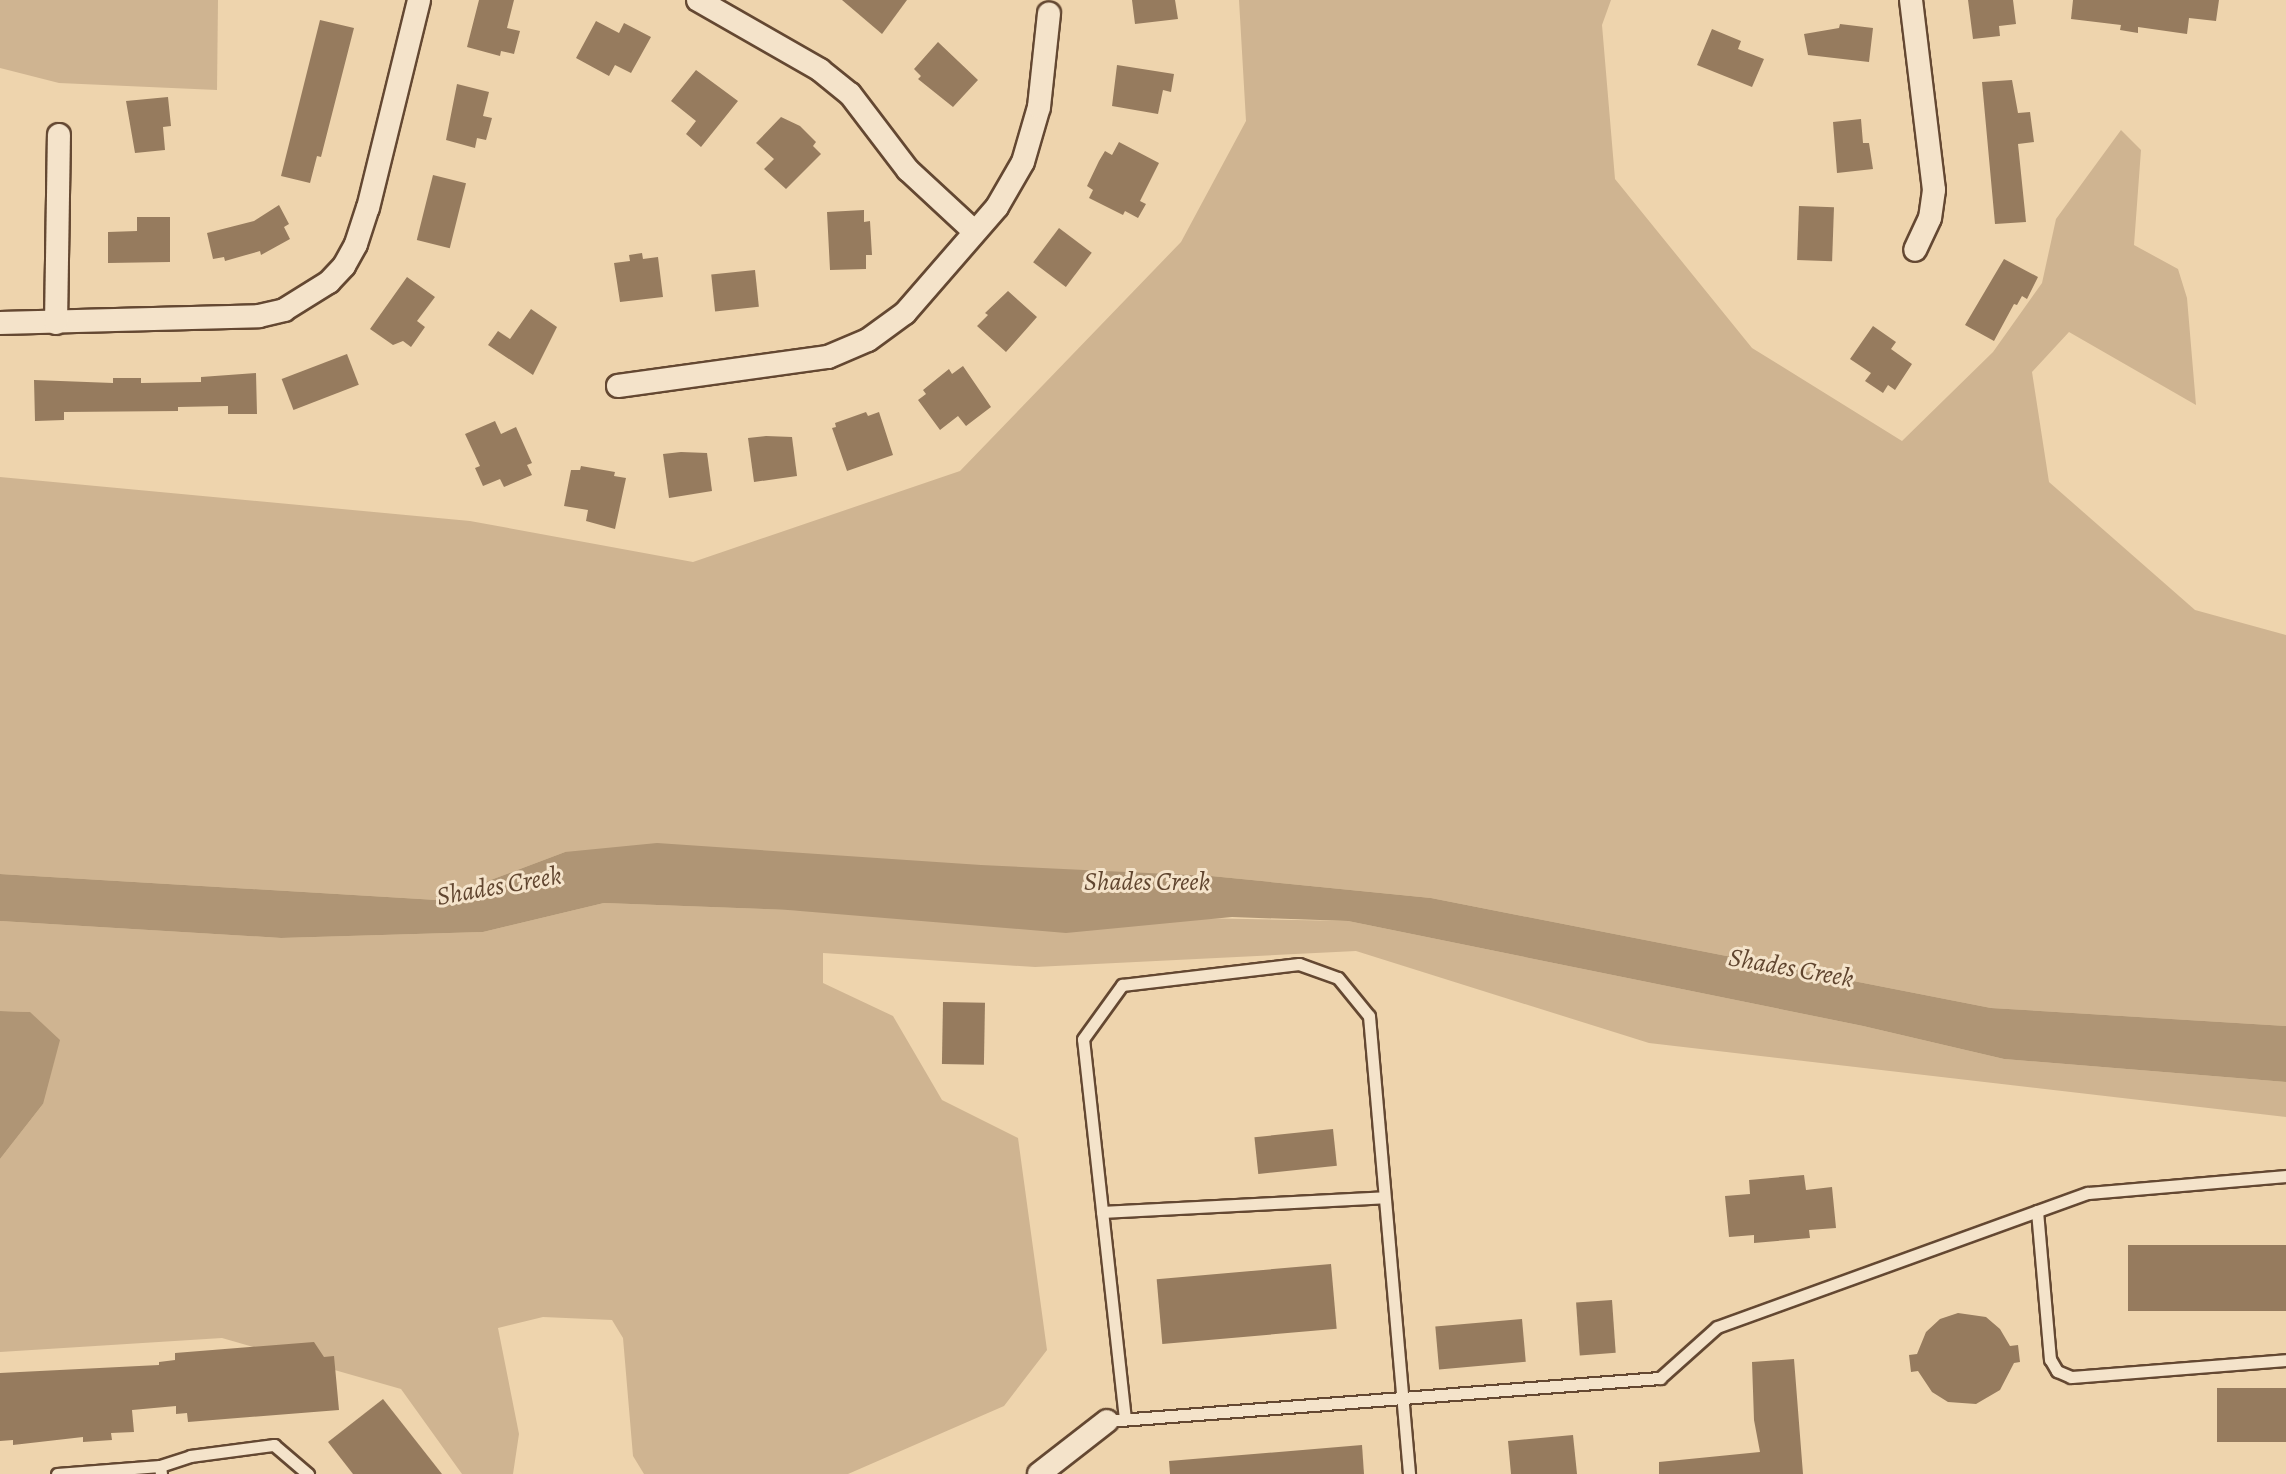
<!DOCTYPE html>
<html>
<head>
<meta charset="utf-8">
<style>
	body { margin:0 }
	#map { position:relative; width:2286px; height:1474px; overflow:hidden; background:#eed4ad; font-family:Alegreya,serif }
	div>[style] { position:absolute }
	[style*='--x'] { left:calc(var(--x)*1px); top:calc(var(--y)*1px); width:calc(var(--w)*1px); rotate:calc(var(--a)*1deg) }
	.green>* { inset:0; background:#cfb491 }
	.water>* { inset:0; background:#af9575 }
	.building>* { inset:0; background:#967b5e; transform-origin:0 0 }
	.roads { filter:drop-shadow(2px 0 #644832) drop-shadow(-2px 0 #644832) drop-shadow(0 2px #644832) drop-shadow(0 -2px #644832) }
	.service>* { height:11px; margin:-5.5px; padding:0 5.5px; transform-origin:5.5px; border-radius:5.5px; background:#f4e3ca }
	.minor>* { height:22px; margin:-11px; padding:0 11px; transform-origin:11px; border-radius:11px; background:#f4e3ca }
	span { translate:-50% -50%; white-space:nowrap; text-align:center; line-height:1.15; -webkit-text-stroke:6px #f4e3ca; paint-order:stroke }
	.water-label { font-size:26px; color:#60452f; font-style:italic }
</style>
</head>
<body>
<div id="map">
	<div class="green">
		<i style="clip-path:polygon(0 0,218px 0,217px 90px,59px 83px,0 68px)"></i>
		<i style="clip-path:polygon(1239px 0,1611px 0,1602px 25px,1615px 179px,1752px 348px,1902px 441px,1993px 352px,2042px 283px,2056px 219px,2121px 130px,2141px 150px,2134px 245px,2178px 269px,2187px 298px,2196px 405px,2069px 332px,2032px 372px,2049px 482px,2195px 610px,2286px 635px,2286px 1026px,1991px 1008px,1431px 898px,1211px 876px,565px 852px,437px 900px,0 874px,0 477px,470px 521px,693px 562px,960px 471px,1181px 242px,1246px 121px)"></i>
		<i style="clip-path:polygon(604px 903px,788px 910px,1348px 921px,1863px 1026px,2004px 1059px,2286px 1082px,2286px 1117px,1649px 1043px,1356px 951px,1035px 967px,823px 953px,823px 983px,893px 1016px,942px 1100px,1018px 1138px,1047px 1350px,1004px 1406px,848px 1474px,644px 1474px,633px 1456px,623px 1338px,612px 1320px,543px 1317px,498px 1328px,519px 1434px,513px 1474px,462px 1474px,401px 1389px,222px 1338px,0 1352px,0 1159px,43px 1104px,30px 1012px,0 1011px,0 921px,281px 938px,483px 932px)"></i>
	</div>
	<div class="water">
		<i style="clip-path:polygon(657px 843px,981px 865px,1211px 876px,1431px 898px,1991px 1008px,2286px 1026px,2286px 1082px,2004px 1059px,1863px 1026px,1348px 921px,1232px 917px,1066px 933px,788px 910px,604px 903px,483px 932px,281px 938px,0 921px,0 874px,437px 900px,565px 852px)"></i>
		<i style="clip-path:polygon(0 1011px,30px 1012px,60px 1040px,43px 1104px,0 1159px)"></i>
	</div>
	<div class="building">
		<i style="clip-path:polygon(479px 0,514px 0,507px 28px,520px 31px,514px 54px,501px 51px,500px 56px,467px 47px)"></i>
		<i style="clip-path:polygon(842px 0,907px 0,882px 34px)"></i>
		<i style="clip-path:polygon(1132px 0,1175px 0,1178px 19px,1135px 24px)"></i>
		<i style="clip-path:polygon(1968px 0,2013px 0,2016px 24px,1999px 26px,2000px 36px,1973px 39px)"></i>
		<i style="clip-path:polygon(2073px 0,2219px 0,2216px 21px,2189px 18px,2187px 34px,2138px 27px,2138px 33px,2120px 30px,2121px 25px,2071px 19px)"></i>
		<i style="clip-path:polygon(320px 20px,354px 28px,321px 157px,317px 156px,310px 183px,281px 176px)"></i>
		<i style="clip-path:polygon(596px 21px,619px 33px,624px 23px,651px 37px,631px 73px,615px 65px,609px 76px,576px 58px)"></i>
		<i style="clip-path:polygon(1840px 24px,1873px 28px,1869px 62px,1808px 55px,1804px 34px,1839px 28px)"></i>
		<i style="clip-path:polygon(1712px 29px,1741px 41px,1738px 49px,1764px 59px,1752px 87px,1697px 65px)"></i>
		<i style="clip-path:polygon(938px 42px,978px 80px,953px 107px,918px 79px,921px 76px,914px 69px)"></i>
		<i style="clip-path:polygon(1117px 65px,1174px 74px,1171px 92px,1163px 90px,1158px 114px,1112px 106px)"></i>
		<i style="clip-path:polygon(696px 70px,738px 101px,701px 147px,686px 134px,696px 121px,671px 101px)"></i>
		<i style="clip-path:polygon(2012px 80px,2018px 113px,2030px 112px,2034px 142px,2018px 144px,2026px 222px,1995px 224px,1982px 82px)"></i>
		<i style="clip-path:polygon(457px 84px,489px 92px,483px 116px,492px 118px,486px 140px,477px 138px,475px 148px,446px 140px)"></i>
		<i style="clip-path:polygon(168px 97px,171px 126px,163px 127px,165px 150px,135px 153px,126px 101px)"></i>
		<i style="clip-path:polygon(781px 117px,800px 126px,816px 142px,813px 146px,821px 154px,786px 189px,764px 169px,774px 159px,756px 143px)"></i>
		<i style="clip-path:polygon(1861px 119px,1863px 143px,1869px 143px,1873px 169px,1837px 173px,1833px 122px)"></i>
		<i style="clip-path:polygon(1119px 142px,1159px 163px,1140px 201px,1146px 204px,1138px 218px,1125px 211px,1123px 215px,1089px 198px,1093px 190px,1087px 186px,1099px 161px,1105px 151px,1112px 155px)"></i>
		<i style="left:433px;top:175px;width:34px;height:67px;rotate:14deg"></i>
		<i style="clip-path:polygon(279px 205px,289px 224px,284px 227px,290px 239px,261px 255px,260px 251px,225px 261px,224px 257px,213px 259px,207px 233px,254px 221px)"></i>
		<i style="left:1799px;top:206px;width:35px;height:54px;rotate:2deg"></i>
		<i style="clip-path:polygon(864px 210px,864px 222px,870px 221px,872px 255px,866px 255px,866px 269px,830px 270px,827px 212px)"></i>
		<i style="clip-path:polygon(137px 217px,170px 217px,170px 262px,108px 263px,108px 232px,137px 231px)"></i>
		<i style="left:1059px;top:228px;width:41px;height:43px;rotate:37deg"></i>
		<i style="clip-path:polygon(642px 253px,643px 259px,658px 257px,663px 297px,620px 302px,614px 263px,630px 261px,629px 255px)"></i>
		<i style="clip-path:polygon(2004px 259px,2038px 277px,2027px 299px,2022px 296px,2017px 305px,2014px 304px,1994px 341px,1965px 325px)"></i>
		<i style="left:755px;top:270px;width:37px;height:44px;rotate:84deg"></i>
		<i style="clip-path:polygon(407px 277px,435px 297px,417px 321px,425px 327px,411px 347px,403px 341px,393px 345px,370px 329px)"></i>
		<i style="clip-path:polygon(1008px 291px,1037px 317px,1006px 352px,977px 326px,988px 315px,985px 313px)"></i>
		<i style="clip-path:polygon(531px 309px,557px 327px,533px 375px,488px 345px,498px 331px,510px 339px)"></i>
		<i style="clip-path:polygon(1873px 326px,1896px 342px,1891px 349px,1912px 364px,1895px 390px,1888px 385px,1883px 393px,1865px 381px,1871px 373px,1850px 359px)"></i>
		<i style="left:347px;top:354px;width:33px;height:70px;rotate:69deg"></i>
		<i style="clip-path:polygon(963px 366px,991px 407px,966px 426px,958px 416px,940px 430px,918px 400px,926px 394px,923px 390px,949px 369px,952px 374px)"></i>
		<i style="clip-path:polygon(256px 373px,257px 414px,228px 414px,228px 406px,178px 407px,178px 411px,64px 412px,64px 420px,35px 421px,34px 380px,113px 383px,113px 378px,141px 378px,141px 383px,201px 382px,201px 377px)"></i>
		<i style="clip-path:polygon(866px 412px,868px 416px,879px 412px,893px 455px,847px 471px,832px 428px,836px 427px,835px 423px)"></i>
		<i style="clip-path:polygon(495px 421px,501px 434px,516px 427px,532px 463px,527px 465px,532px 475px,504px 487px,500px 479px,483px 486px,475px 468px,480px 466px,465px 434px)"></i>
		<i style="clip-path:polygon(766px 436px,792px 437px,797px 476px,754px 482px,748px 438px)"></i>
		<i style="clip-path:polygon(681px 452px,707px 453px,712px 491px,669px 498px,663px 454px)"></i>
		<i style="clip-path:polygon(581px 466px,615px 472px,614px 476px,626px 478px,615px 529px,586px 521px,588px 510px,564px 506px,571px 470px,580px 470px)"></i>
		<i style="left:943px;top:1002px;width:42px;height:62px;rotate:1deg"></i>
		<i style="left:1333px;top:1129px;width:37px;height:79px;rotate:84deg"></i>
		<i style="clip-path:polygon(1804px 1175px,1806px 1190px,1832px 1187px,1836px 1228px,1809px 1230px,1810px 1238px,1754px 1243px,1754px 1235px,1729px 1237px,1725px 1196px,1750px 1194px,1749px 1180px)"></i>
		<i style="left:2286px;top:1245px;width:66px;height:158px;rotate:90deg"></i>
		<i style="left:1331px;top:1264px;width:65px;height:175px;rotate:85deg"></i>
		<i style="left:1612px;top:1300px;width:53px;height:36px;rotate:86deg"></i>
		<i style="clip-path:polygon(1958px 1313px,1986px 1317px,2000px 1329px,2010px 1346px,2018px 1345px,2020px 1362px,2014px 1363px,2000px 1390px,1976px 1404px,1948px 1402px,1932px 1392px,1918px 1371px,1911px 1372px,1909px 1355px,1917px 1354px,1926px 1332px,1940px 1319px)"></i>
		<i style="left:1522px;top:1319px;width:43px;height:87px;rotate:85deg"></i>
		<i style="clip-path:polygon(314px 1342px,324px 1357px,334px 1356px,339px 1410px,188px 1422px,187px 1413px,176px 1414px,176px 1406px,132px 1410px,134px 1432px,111px 1433px,112px 1440px,83px 1442px,83px 1437px,13px 1445px,13px 1440px,0 1441px,0 1373px,159px 1365px,159px 1362px,175px 1360px,175px 1353px)"></i>
		<i style="clip-path:polygon(1794px 1359px,1803px 1474px,1659px 1474px,1659px 1462px,1760px 1452px,1754px 1420px,1752px 1362px)"></i>
		<i style="left:2286px;top:1388px;width:54px;height:69px;rotate:90deg"></i>
		<i style="clip-path:polygon(383px 1399px,442px 1474px,353px 1474px,328px 1442px)"></i>
		<i style="clip-path:polygon(1573px 1435px,1577px 1474px,1511px 1474px,1508px 1441px)"></i>
		<i style="clip-path:polygon(1362px 1445px,1364px 1474px,1170px 1474px,1169px 1461px)"></i>
	</div>
	<div class="roads">
		<div class="service">
			<i style="--x:2037;--y:1211;--w:149;--a:85"></i>
			<i style="--x:2050;--y:1359;--w:14;--a:60"></i>
			<i style="--x:2057;--y:1371;--w:15;--a:23"></i>
			<i style="--x:2071;--y:1377;--w:216;--a:-4.5"></i>
			<i style="--x:1102;--y:1212;--w:282;--a:-3"></i>
			<i style="--x:1125;--y:1419;--w:382;--a:-96.3"></i>
			<i style="--x:1083;--y:1039;--w:67;--a:-54.2"></i>
			<i style="--x:1122;--y:985;--w:178;--a:-6.8"></i>
			<i style="--x:1299;--y:964;--w:41;--a:19.7"></i>
			<i style="--x:1338;--y:978;--w:49;--a:50.8"></i>
			<i style="--x:1369;--y:1016;--w:460;--a:85"></i>
			<i style="--x:1107;--y:1421;--w:555;--a:-4.45"></i>
			<i style="--x:1660;--y:1378;--w:76;--a:-41.8"></i>
			<i style="--x:1717;--y:1327;--w:394;--a:-19.9"></i>
			<i style="--x:2088;--y:1193;--w:199;--a:-4.9"></i>
			<i style="--x:57;--y:1474;--w:103;--a:-4.4"></i>
			<i style="--x:161;--y:1474;--w:8;--a:-97"></i>
			<i style="--x:160;--y:1466;--w:32;--a:-18"></i>
			<i style="--x:190;--y:1456;--w:85;--a:-7.5"></i>
			<i style="--x:274;--y:1445;--w:45;--a:40.5"></i>
		</div>
		<div class="minor">
			<i style="--x:698;--y:0;--w:141;--a:29.8"></i>
			<i style="--x:820;--y:70;--w:38;--a:39"></i>
			<i style="--x:850;--y:94;--w:96;--a:52.7"></i>
			<i style="--x:908;--y:170;--w:91;--a:42.8"></i>
			<i style="--x:1911;--y:0;--w:191;--a:83.1"></i>
			<i style="--x:1934;--y:190;--w:28;--a:98"></i>
			<i style="--x:1930;--y:218;--w:35;--a:115"></i>
			<i style="--x:0;--y:323;--w:259;--a:-1.5"></i>
			<i style="--x:259;--y:316;--w:26;--a:-13"></i>
			<i style="--x:284;--y:310;--w:53;--a:-31.9"></i>
			<i style="--x:329;--y:282;--w:22;--a:-47"></i>
			<i style="--x:344;--y:266;--w:25;--a:-61"></i>
			<i style="--x:356;--y:244;--w:38;--a:-72"></i>
			<i style="--x:368;--y:208;--w:214;--a:-76.2"></i>
			<i style="--x:56;--y:323;--w:188;--a:-89.1"></i>
			<i style="--x:618;--y:386;--w:212;--a:-7.9"></i>
			<i style="--x:828;--y:357;--w:43;--a:-23"></i>
			<i style="--x:868;--y:340;--w:46;--a:-36.1"></i>
			<i style="--x:905;--y:313;--w:140;--a:-49"></i>
			<i style="--x:997;--y:207;--w:52;--a:-60"></i>
			<i style="--x:1023;--y:162;--w:57;--a:-73.8"></i>
			<i style="--x:1039;--y:107;--w:94;--a:-83.9"></i>
			<i style="--x:1039;--y:1474;--w:86;--a:-37.9"></i>
		</div>
	</div>
	<div class="water-label">
		<span style="left:1147px;top:882px">Shades Creek</span>
		<span style="left:499px;top:886px;rotate:-10deg">Shades Creek</span>
		<span style="left:1791px;top:968px;rotate:10deg">Shades Creek</span>
	</div>
</div>
</body>
</html>
